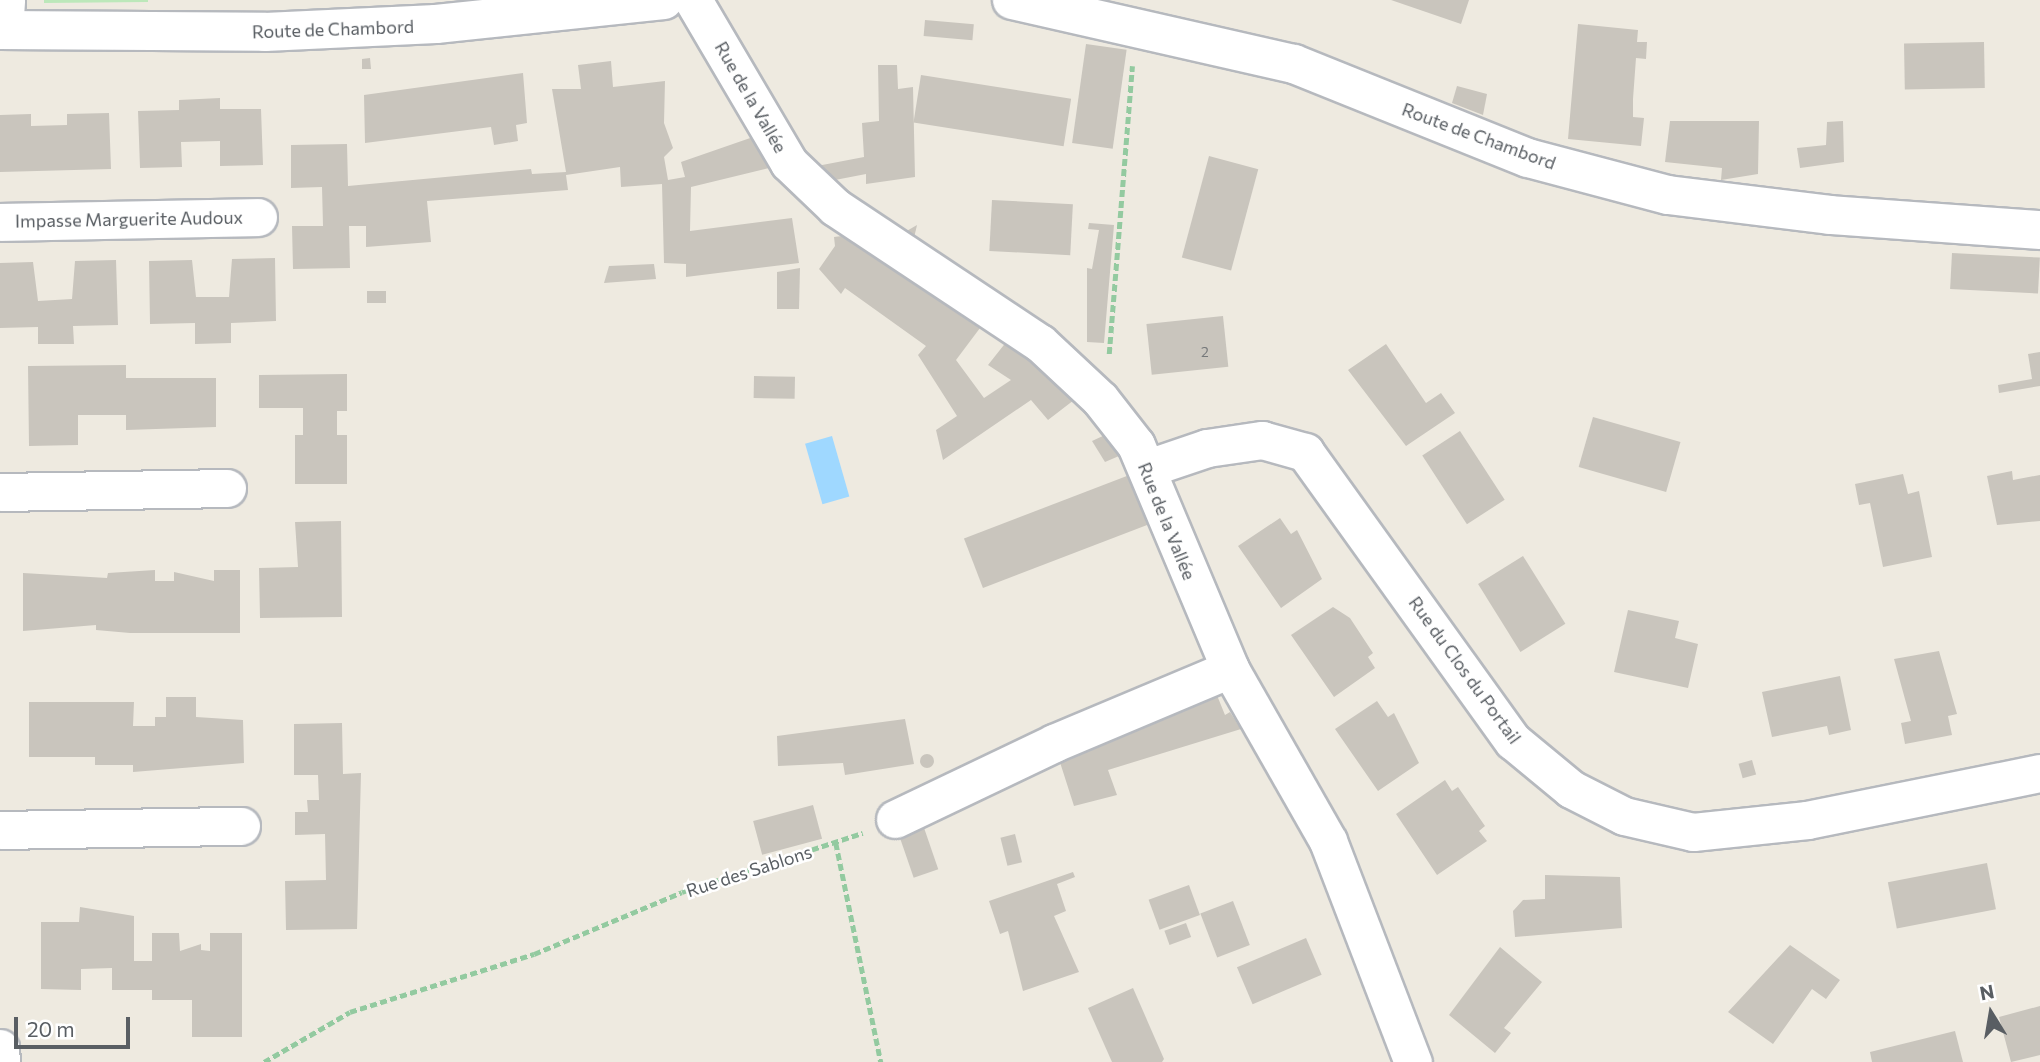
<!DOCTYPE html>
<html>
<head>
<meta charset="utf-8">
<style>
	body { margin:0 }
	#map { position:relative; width:2040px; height:1062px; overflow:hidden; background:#eeeae0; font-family:Commissioner,sans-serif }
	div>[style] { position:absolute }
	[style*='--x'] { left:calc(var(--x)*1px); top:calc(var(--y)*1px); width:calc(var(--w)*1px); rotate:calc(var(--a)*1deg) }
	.green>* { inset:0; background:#bce8ba }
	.water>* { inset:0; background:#9fd8ff; transform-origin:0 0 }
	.building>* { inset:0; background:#c9c5bd; transform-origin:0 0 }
	.round { border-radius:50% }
	.path>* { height:4.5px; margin-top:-2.25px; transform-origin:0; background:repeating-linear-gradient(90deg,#93caa0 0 7px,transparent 0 10.5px) }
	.roads { filter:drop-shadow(2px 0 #b6b9be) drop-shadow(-2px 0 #b6b9be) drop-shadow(0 2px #b6b9be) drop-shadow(0 -2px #b6b9be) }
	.street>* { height:37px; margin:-18.5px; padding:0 18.5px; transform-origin:18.5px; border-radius:18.5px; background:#fff }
	.secondary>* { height:38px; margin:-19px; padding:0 19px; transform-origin:19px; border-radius:19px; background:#fff }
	span { translate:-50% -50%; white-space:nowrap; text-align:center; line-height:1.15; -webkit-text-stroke:5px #fff; paint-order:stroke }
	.number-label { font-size:14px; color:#75787a }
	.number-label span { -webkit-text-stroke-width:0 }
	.street-label { font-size:18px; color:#595e63 }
	.north { position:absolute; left:1956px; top:978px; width:70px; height:70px; -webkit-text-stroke:5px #fff; paint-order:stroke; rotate:349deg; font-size:19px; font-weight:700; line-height:28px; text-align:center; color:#595e63 }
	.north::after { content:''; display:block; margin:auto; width:24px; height:32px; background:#595e63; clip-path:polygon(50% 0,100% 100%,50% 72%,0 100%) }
	.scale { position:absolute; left:14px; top:1017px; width:116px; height:32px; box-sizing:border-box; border:4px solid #595e63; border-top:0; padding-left:9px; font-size:21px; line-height:24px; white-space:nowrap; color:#595e63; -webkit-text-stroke:5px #fff; paint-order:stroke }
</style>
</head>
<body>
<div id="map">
	<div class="green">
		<i style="clip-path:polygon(44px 0,148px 0,148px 2px,44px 3px)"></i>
	</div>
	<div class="water">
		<i style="left:832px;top:436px;width:63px;height:28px;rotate:74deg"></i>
	</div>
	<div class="building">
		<i style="clip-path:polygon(1391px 0,1469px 0,1461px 24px)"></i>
		<i style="left:925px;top:20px;width:49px;height:16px;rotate:5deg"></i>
		<i style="clip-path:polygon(1578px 24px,1638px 30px,1637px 42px,1647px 42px,1646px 59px,1636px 58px,1633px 99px,1633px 117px,1644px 118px,1641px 146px,1568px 139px)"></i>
		<i style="left:1984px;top:42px;width:46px;height:80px;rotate:89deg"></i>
		<i style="left:1086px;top:44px;width:41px;height:100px;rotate:8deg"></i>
		<i style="clip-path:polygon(370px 58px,371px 69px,362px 69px,362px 59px)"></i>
		<i style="clip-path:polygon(611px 61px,613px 87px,665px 81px,664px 123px,673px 148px,664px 157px,668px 180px,685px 177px,681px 162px,756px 136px,769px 168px,691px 187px,690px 231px,792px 218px,799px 263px,686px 277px,686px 264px,664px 263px,662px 184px,621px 187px,620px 167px,566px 175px,568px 190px,427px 201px,431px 242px,366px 247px,366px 226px,349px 226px,350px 268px,293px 269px,292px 226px,323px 226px,322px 187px,291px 188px,291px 145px,347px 144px,348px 186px,531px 169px,532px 174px,566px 172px,552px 89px,581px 89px,578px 65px)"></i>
		<i style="clip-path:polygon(878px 65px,897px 65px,898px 89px,913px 87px,915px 177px,866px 184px,866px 174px,835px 180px,817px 166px,864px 157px,862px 123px,879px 121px)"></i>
		<i style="clip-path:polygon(523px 73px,527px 123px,516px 125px,518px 141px,494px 145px,491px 127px,365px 143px,364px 95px)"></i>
		<i style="left:921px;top:75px;width:152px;height:48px;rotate:9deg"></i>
		<i style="clip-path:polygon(1457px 86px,1487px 94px,1483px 115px,1452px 103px)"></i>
		<i style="clip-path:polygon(220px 98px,220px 109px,261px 109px,263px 165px,220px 166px,220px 141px,181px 142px,182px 167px,140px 168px,138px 111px,179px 110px,179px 100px)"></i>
		<i style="clip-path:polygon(109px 113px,111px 169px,0 172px,0 115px,31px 114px,31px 126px,67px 125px,67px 114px)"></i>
		<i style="clip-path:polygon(1670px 121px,1759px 121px,1758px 174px,1721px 180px,1722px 168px,1665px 162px)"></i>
		<i style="clip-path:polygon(1843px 121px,1844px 162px,1800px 168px,1797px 148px,1826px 145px,1827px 122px)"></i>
		<i style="left:1209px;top:156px;width:51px;height:105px;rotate:15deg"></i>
		<i style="left:992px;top:200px;width:81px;height:51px;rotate:3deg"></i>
		<i style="clip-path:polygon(1089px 223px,1114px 225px,1104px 343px,1087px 342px,1087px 268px,1092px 269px,1099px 230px,1088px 229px)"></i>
		<i style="clip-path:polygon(917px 225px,914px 238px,905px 232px)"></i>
		<i style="clip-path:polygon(842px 236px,983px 324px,956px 360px,984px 398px,1011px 380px,988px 365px,1007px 341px,1074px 400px,1048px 420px,1031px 400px,943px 460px,936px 430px,957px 416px,918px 355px,926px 346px,845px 288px,841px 294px,819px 269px,835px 246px,834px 237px)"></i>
		<i style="left:1952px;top:253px;width:88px;height:36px;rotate:3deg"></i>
		<i style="clip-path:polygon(275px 258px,276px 321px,231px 323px,231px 343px,195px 344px,195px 323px,150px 324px,149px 261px,192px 260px,196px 297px,229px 297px,232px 259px)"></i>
		<i style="clip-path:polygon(116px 260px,118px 325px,73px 326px,74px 344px,38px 344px,38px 327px,0 328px,0 263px,33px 262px,38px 301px,72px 299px,75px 261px)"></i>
		<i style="clip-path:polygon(654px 264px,656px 279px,604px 283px,609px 266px)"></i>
		<i style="clip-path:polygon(800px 268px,799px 309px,777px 309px,777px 272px)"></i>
		<i style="left:386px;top:291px;width:12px;height:19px;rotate:90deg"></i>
		<i style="left:1223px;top:316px;width:51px;height:77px;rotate:84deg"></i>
		<i style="clip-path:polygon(1386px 344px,1426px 403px,1441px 393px,1455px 413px,1406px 446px,1348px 370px)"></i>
		<i style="clip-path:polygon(2040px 352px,2040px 386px,1999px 393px,1998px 385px,2032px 379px,2028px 354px)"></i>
		<i style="clip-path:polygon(126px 365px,126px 378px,216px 378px,216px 427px,126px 430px,126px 415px,78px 415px,78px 445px,29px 446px,28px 366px)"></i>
		<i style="clip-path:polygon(347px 374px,347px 411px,337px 411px,337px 435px,347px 435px,347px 484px,295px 484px,295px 435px,303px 435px,303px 408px,259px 408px,259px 375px)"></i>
		<i style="left:754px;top:376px;width:41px;height:22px;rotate:1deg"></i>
		<i style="left:1593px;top:417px;width:91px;height:52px;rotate:16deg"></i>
		<i style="left:1460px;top:431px;width:82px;height:45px;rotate:57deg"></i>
		<i style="clip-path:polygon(1105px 435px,1119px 456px,1105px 462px,1092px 441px)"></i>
		<i style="clip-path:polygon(2012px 471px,2013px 480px,2040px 475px,2040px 521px,1997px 525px,1987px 476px)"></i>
		<i style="left:1132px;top:474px;width:53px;height:180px;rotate:69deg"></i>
		<i style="clip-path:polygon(1903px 474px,1908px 494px,1919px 491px,1932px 557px,1883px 567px,1870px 503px,1859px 505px,1855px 484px)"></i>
		<i style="clip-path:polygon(1280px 518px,1291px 534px,1297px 530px,1322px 579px,1281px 608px,1238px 546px)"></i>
		<i style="clip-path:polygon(341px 521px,342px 617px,260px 618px,259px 568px,298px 567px,295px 522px)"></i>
		<i style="left:1523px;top:556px;width:80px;height:53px;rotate:58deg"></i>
		<i style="clip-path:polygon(155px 570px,155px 581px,174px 581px,174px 572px,214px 581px,214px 570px,240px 570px,240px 633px,130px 633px,96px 630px,96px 625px,23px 631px,23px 573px,107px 578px,108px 573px)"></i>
		<i style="clip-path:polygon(1333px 607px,1350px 618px,1373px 653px,1368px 657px,1375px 668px,1334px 697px,1291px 635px)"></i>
		<i style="clip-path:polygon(1628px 610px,1679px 621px,1675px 638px,1698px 644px,1688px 688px,1614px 672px)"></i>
		<i style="clip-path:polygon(1939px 651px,1957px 714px,1948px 716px,1952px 735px,1905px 744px,1901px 723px,1911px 721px,1894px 659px)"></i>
		<i style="clip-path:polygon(1840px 676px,1851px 730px,1829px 735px,1827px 726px,1772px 737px,1762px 692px)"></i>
		<i style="clip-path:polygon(1214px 688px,1225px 715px,1230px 712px,1241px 729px,1108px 770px,1117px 795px,1074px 806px,1057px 753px)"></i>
		<i style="clip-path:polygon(166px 697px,196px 697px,196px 717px,243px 720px,244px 763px,133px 772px,133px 765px,95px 765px,95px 757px,29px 757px,29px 702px,134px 702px,133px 726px,155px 726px,155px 717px,166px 717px)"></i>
		<i style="clip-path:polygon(1377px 701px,1388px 717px,1394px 713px,1419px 763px,1378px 791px,1335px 729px)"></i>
		<i style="clip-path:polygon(905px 719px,914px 764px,845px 775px,843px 763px,778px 766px,777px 736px)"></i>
		<i style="clip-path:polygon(342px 723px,343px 774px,361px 773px,357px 929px,286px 930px,285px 881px,326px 880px,325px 834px,295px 835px,295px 812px,308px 812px,307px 800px,319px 800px,318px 775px,294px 775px,294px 724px)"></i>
		<i class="round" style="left:920px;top:754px;width:14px;height:14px"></i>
		<i style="left:1752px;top:760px;width:15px;height:14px;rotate:74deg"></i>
		<i style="clip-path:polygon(1445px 780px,1452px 791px,1458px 787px,1485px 826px,1479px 831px,1487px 841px,1437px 875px,1396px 814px)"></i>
		<i style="left:813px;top:805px;width:35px;height:62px;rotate:75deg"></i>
		<i style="left:922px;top:822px;width:50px;height:26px;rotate:71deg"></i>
		<i style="left:1015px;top:834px;width:29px;height:15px;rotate:76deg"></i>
		<i style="left:1987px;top:863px;width:47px;height:101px;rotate:79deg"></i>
		<i style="clip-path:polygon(1073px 872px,1075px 877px,1057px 884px,1066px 911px,1054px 916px,1079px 972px,1023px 991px,1008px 931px,1000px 934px,989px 901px)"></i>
		<i style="clip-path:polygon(1545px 875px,1620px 877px,1622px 928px,1515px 937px,1513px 911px,1523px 900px,1545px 899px)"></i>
		<i style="left:1189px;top:885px;width:32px;height:43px;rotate:70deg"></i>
		<i style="left:1233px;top:901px;width:47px;height:35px;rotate:69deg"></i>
		<i style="clip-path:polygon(80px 907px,134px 916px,134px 961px,152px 961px,152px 933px,179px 933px,180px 951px,201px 944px,201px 950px,210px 951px,210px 933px,242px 933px,242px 1037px,192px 1037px,192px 1000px,152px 1000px,152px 990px,112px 990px,112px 968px,81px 969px,81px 990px,41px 989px,41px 922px,79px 922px)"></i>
		<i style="left:1186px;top:923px;width:15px;height:23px;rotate:70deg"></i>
		<i style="left:1306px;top:938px;width:40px;height:75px;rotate:67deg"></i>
		<i style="clip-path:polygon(1790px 945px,1840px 980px,1826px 999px,1812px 989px,1773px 1044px,1728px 1012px)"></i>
		<i style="clip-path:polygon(1500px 947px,1542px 982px,1504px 1028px,1511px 1033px,1495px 1053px,1449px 1015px)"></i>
		<i style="clip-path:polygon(1133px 988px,1164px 1059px,1162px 1062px,1112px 1062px,1088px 1008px)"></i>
		<i style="clip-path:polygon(2040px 1006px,2040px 1055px,2011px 1062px,1999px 1017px)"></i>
		<i style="clip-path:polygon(1955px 1031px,1963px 1062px,1872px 1062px,1870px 1052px)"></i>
	</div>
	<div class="path">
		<i style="--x:1109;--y:354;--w:289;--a:-85.4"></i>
		<i style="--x:836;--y:843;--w:224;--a:78.4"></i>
		<i style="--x:264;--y:1062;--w:99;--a:-30.2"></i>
		<i style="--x:350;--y:1012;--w:193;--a:-17.5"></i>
		<i style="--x:534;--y:954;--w:160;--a:-22.7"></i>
		<i style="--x:682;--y:892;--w:190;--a:-18.1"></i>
	</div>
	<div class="roads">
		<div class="street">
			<i style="--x:693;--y:0;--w:189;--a:59.5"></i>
			<i style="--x:789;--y:163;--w:64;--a:43.7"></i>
			<i style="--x:835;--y:207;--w:246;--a:33.6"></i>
			<i style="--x:1040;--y:343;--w:82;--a:43"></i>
			<i style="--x:1100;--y:399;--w:58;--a:52"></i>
			<i style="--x:1136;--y:445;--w:243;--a:67.2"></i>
			<i style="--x:1230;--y:669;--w:198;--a:60.3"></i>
			<i style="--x:1328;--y:841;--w:237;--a:69"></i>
			<i style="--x:4;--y:30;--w:30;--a:-86"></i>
			<i style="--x:0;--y:222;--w:258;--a:-1.1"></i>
			<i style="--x:1148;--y:468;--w:62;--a:-18.7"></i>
			<i style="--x:1207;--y:448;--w:56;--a:-8.3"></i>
			<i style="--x:1262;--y:440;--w:45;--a:15.6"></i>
			<i style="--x:1305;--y:452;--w:356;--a:54.3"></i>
			<i style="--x:1513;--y:741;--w:75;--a:39.6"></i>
			<i style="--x:1571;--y:789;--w:59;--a:27"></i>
			<i style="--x:1624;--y:816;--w:71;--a:13.1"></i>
			<i style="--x:1693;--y:832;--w:115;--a:-6"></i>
			<i style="--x:1807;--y:820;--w:238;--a:-11.4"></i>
			<i style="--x:0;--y:492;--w:227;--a:-1"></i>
			<i style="--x:895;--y:819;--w:176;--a:-25.5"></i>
			<i style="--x:1054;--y:743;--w:191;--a:-22.8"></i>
			<i style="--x:0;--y:830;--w:241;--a:-1"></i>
			<i style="--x:0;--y:1048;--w:14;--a:86"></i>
		</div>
		<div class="secondary">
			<i style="--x:1012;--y:0;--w:289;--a:12.8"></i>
			<i style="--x:1294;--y:64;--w:252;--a:21.9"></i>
			<i style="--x:1528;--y:158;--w:145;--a:14.8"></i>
			<i style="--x:1668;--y:195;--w:163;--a:7"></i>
			<i style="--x:1830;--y:215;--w:211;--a:4.1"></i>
			<i style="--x:0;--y:30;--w:265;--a:0.4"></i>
			<i style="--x:265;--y:32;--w:171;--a:-2.7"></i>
			<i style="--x:436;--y:24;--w:229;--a:-6"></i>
		</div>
	</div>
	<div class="number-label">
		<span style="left:1205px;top:352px">2</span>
	</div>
	<div class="street-label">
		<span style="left:333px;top:29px;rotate:-2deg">Route de Chambord</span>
		<span style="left:751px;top:97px;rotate:60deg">Rue de la Vallée</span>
		<span style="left:1479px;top:136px;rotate:20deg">Route de Chambord</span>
		<span style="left:129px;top:219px;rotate:-1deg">Impasse Marguerite Audoux</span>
		<span style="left:1167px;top:521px;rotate:68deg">Rue de la Vallée</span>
		<span style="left:1465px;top:670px;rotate:54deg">Rue du Clos du Portail</span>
		<span style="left:749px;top:871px;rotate:-18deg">Rue des Sablons</span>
	</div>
	<div class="north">N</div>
	<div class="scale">20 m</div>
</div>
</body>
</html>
